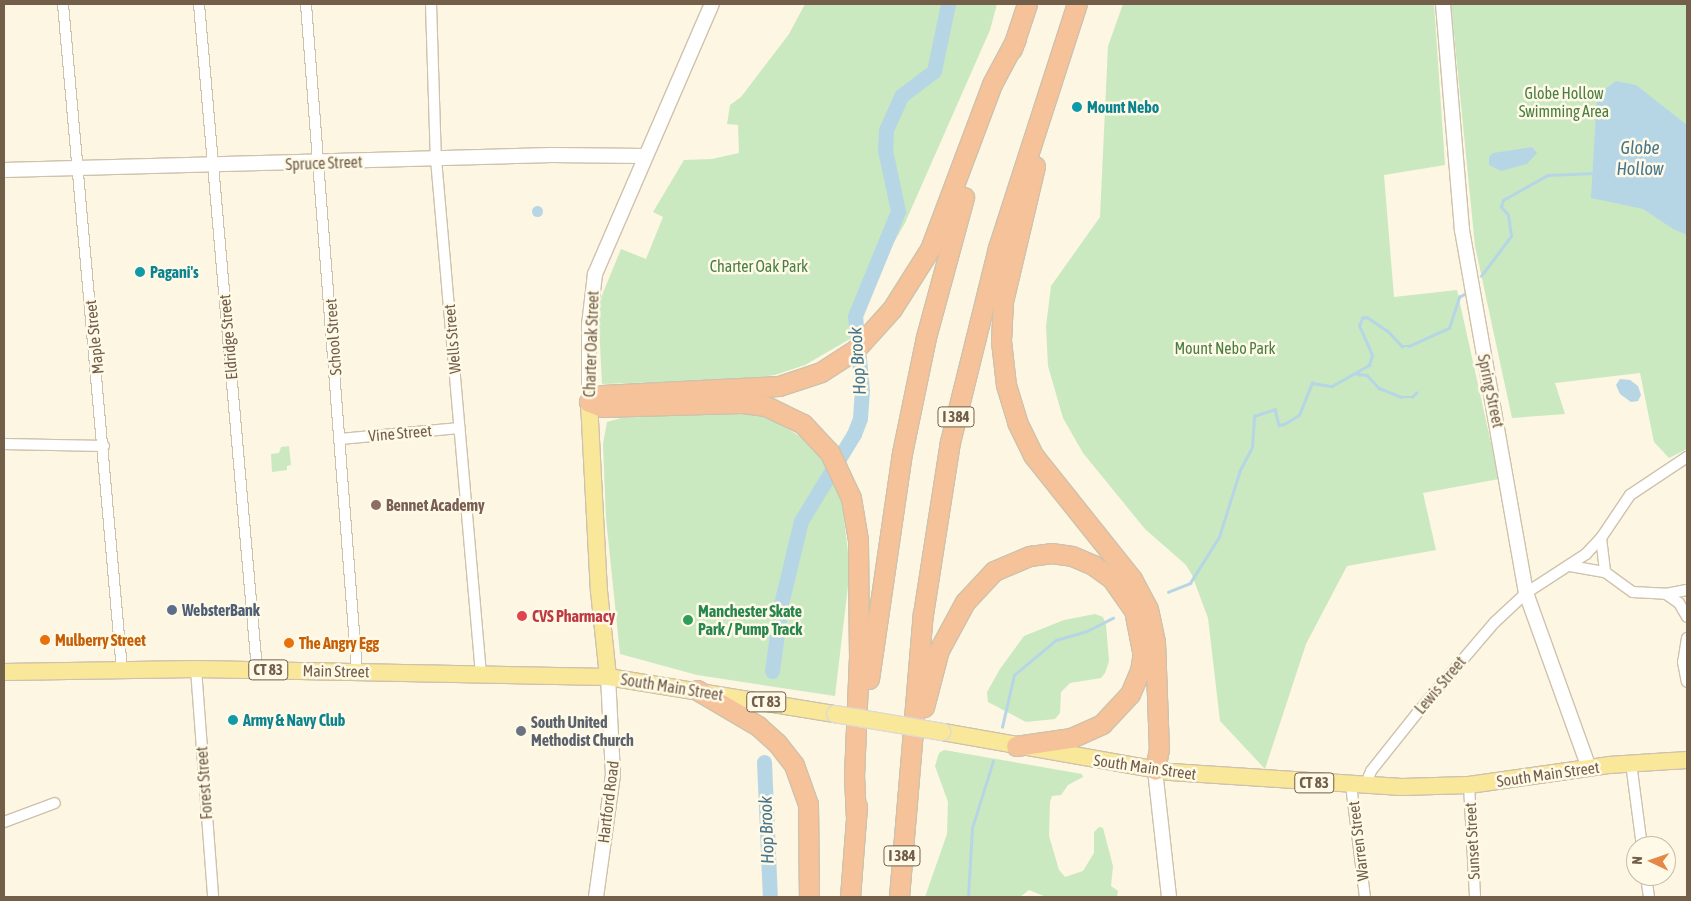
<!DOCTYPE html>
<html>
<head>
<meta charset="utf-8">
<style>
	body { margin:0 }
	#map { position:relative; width:1691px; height:901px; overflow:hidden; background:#fcf6e2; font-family:"Asap Condensed",sans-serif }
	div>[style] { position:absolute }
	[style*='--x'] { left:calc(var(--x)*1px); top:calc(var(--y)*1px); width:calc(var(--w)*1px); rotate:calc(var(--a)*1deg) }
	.green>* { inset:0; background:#cae9c1 }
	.water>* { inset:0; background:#b7d6e5 }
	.round { border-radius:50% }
	.stream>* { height:2.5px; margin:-1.25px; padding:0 1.25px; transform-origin:1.25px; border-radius:1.25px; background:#b7d6e5 }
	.river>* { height:15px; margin:-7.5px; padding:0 7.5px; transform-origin:7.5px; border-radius:7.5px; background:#b7d6e5 }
	.roads { filter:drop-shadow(1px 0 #cfc2ac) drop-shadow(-1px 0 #cfc2ac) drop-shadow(0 1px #cfc2ac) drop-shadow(0 -1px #cfc2ac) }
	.street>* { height:10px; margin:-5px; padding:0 5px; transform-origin:5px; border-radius:5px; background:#fff }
	.secondary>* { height:14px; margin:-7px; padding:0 7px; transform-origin:7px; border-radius:7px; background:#fff }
	.primary>* { height:16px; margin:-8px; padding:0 8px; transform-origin:8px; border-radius:8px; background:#fae89a }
	.highway>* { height:19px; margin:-9.5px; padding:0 9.5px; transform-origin:9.5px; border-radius:9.5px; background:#f6c299 }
	.bridges { filter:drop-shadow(1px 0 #ddd9d3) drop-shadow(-1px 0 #ddd9d3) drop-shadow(0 1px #ddd9d3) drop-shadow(0 -1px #ddd9d3) }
	.primary-bridge>* { height:16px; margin:-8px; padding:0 8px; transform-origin:8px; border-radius:8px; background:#fae89a }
	.dots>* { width:14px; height:14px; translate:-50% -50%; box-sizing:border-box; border:2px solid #fffae8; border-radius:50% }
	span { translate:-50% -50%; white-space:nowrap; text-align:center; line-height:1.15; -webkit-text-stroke:5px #fffae8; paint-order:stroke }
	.shield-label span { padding:1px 4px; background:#fffae8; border:1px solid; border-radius:4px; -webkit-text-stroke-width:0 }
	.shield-label { font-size:15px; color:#735f49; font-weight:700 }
	.park-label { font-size:16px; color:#4a7e43 }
	.culture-label { font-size:16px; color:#0d838f; font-weight:700 }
	.left { translate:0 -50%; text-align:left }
	.street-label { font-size:16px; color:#735f49 }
	.education-label { font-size:16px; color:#785e54; font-weight:700 }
	.service-label { font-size:16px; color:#4e5e75; font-weight:700 }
	.leisure-label { font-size:16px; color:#27864d; font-weight:700 }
	.health-label { font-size:16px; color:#be3a42; font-weight:700 }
	.food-label { font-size:16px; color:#c56008; font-weight:700 }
	.worship-label { font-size:16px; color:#5b616d; font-weight:700 }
	.water-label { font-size:18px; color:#46758d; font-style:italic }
	.frame { position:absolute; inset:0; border:5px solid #735f49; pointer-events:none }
	.north { position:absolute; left:1626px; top:836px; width:50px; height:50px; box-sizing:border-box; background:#fffae8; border:1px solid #c7bca8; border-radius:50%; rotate:273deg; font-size:14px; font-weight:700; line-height:20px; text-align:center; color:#735f49 }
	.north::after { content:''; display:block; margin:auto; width:18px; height:22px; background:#e58747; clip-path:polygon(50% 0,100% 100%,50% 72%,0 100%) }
</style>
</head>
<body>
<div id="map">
	<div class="green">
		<i style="clip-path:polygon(805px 4px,997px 4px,990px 30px,905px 223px,862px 299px,855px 336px,805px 365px,775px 375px,747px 379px,602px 384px,598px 305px,621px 249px,646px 259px,663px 217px,653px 212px,684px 160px,712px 159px,739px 153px,738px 125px,727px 124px,730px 105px,741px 97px,789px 34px)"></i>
		<i style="clip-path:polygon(1123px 4px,1434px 4px,1445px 165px,1384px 175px,1394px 297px,1457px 290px,1499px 479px,1423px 493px,1436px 550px,1347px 566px,1306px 644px,1265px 769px,1220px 721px,1208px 618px,1192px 575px,1186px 565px,1145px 529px,1083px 453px,1063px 418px,1048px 366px,1046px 326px,1051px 286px,1100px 217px,1108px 46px)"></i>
		<i style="clip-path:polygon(1451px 4px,1687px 4px,1687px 449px,1669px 458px,1654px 442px,1640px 373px,1555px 383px,1565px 414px,1512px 418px,1475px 246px)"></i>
		<i style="clip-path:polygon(727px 413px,766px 416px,816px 446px,841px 494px,850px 569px,835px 696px,697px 675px,620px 654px,606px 518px,603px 444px,607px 422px,621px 418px)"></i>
		<i style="clip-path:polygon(289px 446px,291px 465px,287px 466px,287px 470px,272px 472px,271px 454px,279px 453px,281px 447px)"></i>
		<i style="clip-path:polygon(1095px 614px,1103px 617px,1106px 625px,1109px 661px,1105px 673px,1101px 678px,1070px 683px,1061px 692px,1060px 713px,1055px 719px,1026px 722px,988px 702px,987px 692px,1000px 669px,1024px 636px,1064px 620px)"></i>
		<i style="clip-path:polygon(944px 750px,1082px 774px,1083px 777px,1068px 785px,1061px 795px,1052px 796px,1050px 802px,1049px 836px,1059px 870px,1065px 877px,1083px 871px,1094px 853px,1094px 832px,1099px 827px,1103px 828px,1113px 866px,1111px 886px,1118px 891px,1117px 897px,1046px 897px,1029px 890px,1020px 897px,925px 897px,947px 834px,948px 802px,935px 766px,939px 753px)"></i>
	</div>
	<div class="water">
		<i style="clip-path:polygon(1616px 81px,1636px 85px,1687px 125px,1687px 235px,1673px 229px,1643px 209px,1591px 198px,1597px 95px)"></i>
		<i style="clip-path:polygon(1532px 147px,1537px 153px,1527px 164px,1501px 171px,1489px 165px,1489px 157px,1493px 153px)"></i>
		<i class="round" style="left:531.5px;top:205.5px;width:11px;height:11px"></i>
		<i style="clip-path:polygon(1620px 379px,1630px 380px,1638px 386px,1641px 395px,1638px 401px,1631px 402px,1620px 394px,1616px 385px)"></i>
	</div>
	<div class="stream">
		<i style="--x:1481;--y:276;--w:50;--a:-53.1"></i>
		<i style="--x:1511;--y:236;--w:21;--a:-98"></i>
		<i style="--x:1508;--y:215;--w:11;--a:-131"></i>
		<i style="--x:1501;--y:207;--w:7;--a:-74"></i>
		<i style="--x:1503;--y:200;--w:51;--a:-29.1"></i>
		<i style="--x:1548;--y:175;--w:46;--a:-2.5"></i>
		<i style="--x:1357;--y:374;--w:10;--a:6"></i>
		<i style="--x:1367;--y:375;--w:18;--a:47"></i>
		<i style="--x:1379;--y:388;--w:24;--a:22"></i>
		<i style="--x:1401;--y:397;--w:11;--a:0"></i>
		<i style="--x:1412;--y:397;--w:6;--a:-45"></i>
		<i style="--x:1168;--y:592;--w:24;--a:-22"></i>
		<i style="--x:1190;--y:583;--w:54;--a:-57.8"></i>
		<i style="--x:1219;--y:537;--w:70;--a:-72.6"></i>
		<i style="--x:1240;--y:470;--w:26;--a:-62"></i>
		<i style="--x:1252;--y:447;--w:31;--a:-86"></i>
		<i style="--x:1254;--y:416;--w:22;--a:-18"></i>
		<i style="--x:1275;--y:409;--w:16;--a:76"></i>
		<i style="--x:1279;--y:425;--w:5;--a:-11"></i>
		<i style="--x:1284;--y:424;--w:17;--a:-31"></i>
		<i style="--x:1299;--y:415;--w:35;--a:-68"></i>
		<i style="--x:1312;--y:383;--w:20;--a:9"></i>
		<i style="--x:1332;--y:386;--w:43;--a:-29.6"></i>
		<i style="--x:1369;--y:365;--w:10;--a:-73"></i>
		<i style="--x:1372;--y:355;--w:32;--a:-114"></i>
		<i style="--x:1359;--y:326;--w:9;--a:-69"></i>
		<i style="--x:1362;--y:318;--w:5;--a:-11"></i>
		<i style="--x:1367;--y:317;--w:25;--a:34"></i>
		<i style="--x:1388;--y:331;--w:21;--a:47"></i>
		<i style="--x:1402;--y:346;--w:7;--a:0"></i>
		<i style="--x:1409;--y:346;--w:44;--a:-24.2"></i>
		<i style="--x:1449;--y:328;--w:33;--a:-72"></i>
		<i style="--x:1459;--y:297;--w:8;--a:-30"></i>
		<i style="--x:1002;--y:727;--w:53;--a:-77"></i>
		<i style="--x:1014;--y:675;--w:55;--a:-39.8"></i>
		<i style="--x:1056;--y:640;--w:32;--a:-16"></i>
		<i style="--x:1087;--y:631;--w:29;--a:-27"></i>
		<i style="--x:968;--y:897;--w:69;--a:-86.7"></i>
		<i style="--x:972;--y:828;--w:70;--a:-72.6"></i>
	</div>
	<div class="river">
		<i style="--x:772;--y:671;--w:68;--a:-82.3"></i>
		<i style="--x:781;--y:604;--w:85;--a:-76.5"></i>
		<i style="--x:801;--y:521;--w:102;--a:-58.7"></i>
		<i style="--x:854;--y:434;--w:17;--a:-69"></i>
		<i style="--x:860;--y:418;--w:27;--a:-86"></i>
		<i style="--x:862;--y:391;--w:75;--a:-95.3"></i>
		<i style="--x:855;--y:316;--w:113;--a:-67.7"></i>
		<i style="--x:898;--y:211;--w:62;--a:-102"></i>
		<i style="--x:885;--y:150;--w:20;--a:-87"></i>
		<i style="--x:886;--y:130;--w:37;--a:-66"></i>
		<i style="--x:901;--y:96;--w:41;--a:-37.1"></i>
		<i style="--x:934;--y:71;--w:68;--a:-78.2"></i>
		<i style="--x:764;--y:762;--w:135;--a:87.5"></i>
	</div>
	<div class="roads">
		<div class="street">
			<i style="--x:63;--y:4;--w:669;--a:84.94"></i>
			<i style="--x:199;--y:4;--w:669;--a:85.02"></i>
			<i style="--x:306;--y:4;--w:669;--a:85.63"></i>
			<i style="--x:431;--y:4;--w:155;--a:88.2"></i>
			<i style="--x:436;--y:159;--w:517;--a:85.01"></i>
			<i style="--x:340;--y:439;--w:120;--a:-5.3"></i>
			<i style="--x:4;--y:444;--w:100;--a:1.1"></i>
			<i style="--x:1601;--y:538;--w:34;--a:83"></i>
			<i style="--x:1570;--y:566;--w:36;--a:10"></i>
			<i style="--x:1605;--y:572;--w:34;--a:36"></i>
			<i style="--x:1633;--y:592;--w:33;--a:3"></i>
			<i style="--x:1666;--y:594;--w:16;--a:35"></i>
			<i style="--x:1679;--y:603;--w:16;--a:60"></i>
			<i style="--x:1666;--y:594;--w:21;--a:-11"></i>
			<i style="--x:1687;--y:638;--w:24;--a:99"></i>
			<i style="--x:1683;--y:662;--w:20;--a:79"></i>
			<i style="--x:196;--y:669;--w:229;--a:85.7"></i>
			<i style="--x:1631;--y:763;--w:84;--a:82.5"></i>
			<i style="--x:1351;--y:785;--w:113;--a:82.9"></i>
			<i style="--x:1469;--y:785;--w:112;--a:86.9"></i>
			<i style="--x:1365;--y:786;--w:16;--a:-68"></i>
			<i style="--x:1371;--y:771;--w:75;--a:-51.5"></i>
			<i style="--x:1418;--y:712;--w:118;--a:-49.5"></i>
			<i style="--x:1495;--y:622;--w:42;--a:-43.1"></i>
			<i style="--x:1526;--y:593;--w:72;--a:-33"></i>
			<i style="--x:1586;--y:554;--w:22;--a:-47"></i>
			<i style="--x:1601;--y:538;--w:52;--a:-56"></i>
			<i style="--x:1630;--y:495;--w:69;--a:-33.7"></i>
			<i style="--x:4;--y:822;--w:54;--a:-20.4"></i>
			<i style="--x:1646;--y:876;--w:21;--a:82"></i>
		</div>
		<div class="secondary">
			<i style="--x:1443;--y:4;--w:227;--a:85.2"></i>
			<i style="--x:1462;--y:230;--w:369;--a:80"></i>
			<i style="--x:1526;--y:593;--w:186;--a:70.2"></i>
			<i style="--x:4;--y:170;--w:548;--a:-1.57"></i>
			<i style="--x:552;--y:155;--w:92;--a:0.6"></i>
			<i style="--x:589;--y:402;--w:77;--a:-90"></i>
			<i style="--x:589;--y:325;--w:51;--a:-83.3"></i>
			<i style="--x:595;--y:274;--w:294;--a:-66.6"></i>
			<i style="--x:1155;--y:770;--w:128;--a:83.7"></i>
			<i style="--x:596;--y:897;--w:123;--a:-82.1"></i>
			<i style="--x:613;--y:775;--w:98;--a:-92.9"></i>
		</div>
		<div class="primary">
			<i style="--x:589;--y:402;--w:189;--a:87"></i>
			<i style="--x:599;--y:591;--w:86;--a:84"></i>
			<i style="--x:4;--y:672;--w:192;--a:-0.9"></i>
			<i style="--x:196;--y:669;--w:412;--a:1.1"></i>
			<i style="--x:608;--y:677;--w:230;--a:9.3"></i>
			<i style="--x:943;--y:732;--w:231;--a:10"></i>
			<i style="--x:1171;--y:772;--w:231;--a:3.7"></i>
			<i style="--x:1402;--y:787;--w:67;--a:-1.7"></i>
			<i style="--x:1469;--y:785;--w:141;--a:-8.1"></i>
			<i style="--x:1609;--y:765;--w:78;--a:-3.7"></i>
		</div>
		<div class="highway">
			<i style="--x:1012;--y:49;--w:47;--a:-71.6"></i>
			<i style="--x:1035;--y:166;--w:139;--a:103.3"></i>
			<i style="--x:1003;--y:301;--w:40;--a:92.9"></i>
			<i style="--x:1001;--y:341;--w:44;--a:83.5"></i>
			<i style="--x:1006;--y:385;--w:39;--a:73"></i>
			<i style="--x:1017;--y:422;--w:37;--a:64"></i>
			<i style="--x:1033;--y:455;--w:159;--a:51.4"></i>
			<i style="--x:1132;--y:579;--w:34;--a:62"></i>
			<i style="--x:1148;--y:609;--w:34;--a:78"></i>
			<i style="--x:1155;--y:642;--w:107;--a:87.9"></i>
			<i style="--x:1159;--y:749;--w:21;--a:101"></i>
			<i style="--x:869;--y:679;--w:228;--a:-81.7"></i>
			<i style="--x:902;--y:453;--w:118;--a:-78.3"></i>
			<i style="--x:926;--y:337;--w:145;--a:-74.8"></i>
			<i style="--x:697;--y:690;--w:71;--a:30.5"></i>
			<i style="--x:758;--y:726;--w:25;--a:42"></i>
			<i style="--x:777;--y:743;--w:28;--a:52"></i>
			<i style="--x:794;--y:765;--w:41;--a:70.3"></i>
			<i style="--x:808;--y:804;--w:93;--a:89.4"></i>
			<i style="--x:924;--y:707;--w:59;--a:-75.3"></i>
			<i style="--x:939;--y:650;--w:55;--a:-61.6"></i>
			<i style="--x:965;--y:602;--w:42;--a:-46.9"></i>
			<i style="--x:994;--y:571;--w:39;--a:-23"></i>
			<i style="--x:1030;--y:556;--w:21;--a:-8"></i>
			<i style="--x:1051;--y:553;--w:21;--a:8"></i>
			<i style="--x:1072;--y:556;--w:23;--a:23"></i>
			<i style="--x:1093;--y:565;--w:24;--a:36"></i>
			<i style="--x:1112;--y:579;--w:38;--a:55"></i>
			<i style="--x:1134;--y:610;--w:47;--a:78.9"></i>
			<i style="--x:1016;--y:746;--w:56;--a:-8.3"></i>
			<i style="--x:1071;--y:738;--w:34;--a:-24"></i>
			<i style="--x:1102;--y:724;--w:41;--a:-47"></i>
			<i style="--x:1130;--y:694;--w:25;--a:-67"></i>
			<i style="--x:1140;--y:671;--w:20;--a:-81"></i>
			<i style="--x:856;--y:818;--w:42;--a:-92.7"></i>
			<i style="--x:854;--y:776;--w:118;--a:-87.6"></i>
			<i style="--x:859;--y:658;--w:118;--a:-90.5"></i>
			<i style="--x:858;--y:540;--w:43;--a:-99.5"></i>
			<i style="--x:851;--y:498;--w:50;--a:-115"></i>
			<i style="--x:830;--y:453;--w:40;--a:-133"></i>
			<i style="--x:803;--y:424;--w:41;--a:-154.1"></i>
			<i style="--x:766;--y:406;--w:26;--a:-173"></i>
			<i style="--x:740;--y:403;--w:138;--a:178.3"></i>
			<i style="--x:602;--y:407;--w:14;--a:-159"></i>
			<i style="--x:589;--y:402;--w:15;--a:-28"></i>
			<i style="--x:602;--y:395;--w:177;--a:-2.9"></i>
			<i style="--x:779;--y:386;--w:44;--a:-18.4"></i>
			<i style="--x:821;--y:372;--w:40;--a:-32.9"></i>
			<i style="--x:855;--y:350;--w:55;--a:-47.9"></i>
			<i style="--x:892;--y:309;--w:71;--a:-57.7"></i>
			<i style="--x:930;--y:249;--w:176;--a:-69.4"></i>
			<i style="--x:992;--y:84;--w:51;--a:-61.9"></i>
			<i style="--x:850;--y:897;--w:91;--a:-85.6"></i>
			<i style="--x:899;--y:897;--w:284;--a:-85.2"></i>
			<i style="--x:923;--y:614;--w:174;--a:-81.1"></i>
			<i style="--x:950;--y:442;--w:200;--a:-76.1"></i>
			<i style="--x:998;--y:248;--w:256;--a:-72.1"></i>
		</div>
	</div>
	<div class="bridges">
		<div class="primary-bridge">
			<i style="--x:835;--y:714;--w:109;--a:9.5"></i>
		</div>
	</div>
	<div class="dots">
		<i style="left:1077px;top:107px;background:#0f9aa8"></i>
		<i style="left:140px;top:272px;background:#0f9aa8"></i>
		<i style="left:376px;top:505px;background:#8d6e63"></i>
		<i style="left:172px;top:610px;background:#5c6f8a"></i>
		<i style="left:522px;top:616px;background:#e0444e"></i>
		<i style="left:688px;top:620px;background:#2e9e5b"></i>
		<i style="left:45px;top:640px;background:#e8710a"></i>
		<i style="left:289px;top:643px;background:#e8710a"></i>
		<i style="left:233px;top:720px;background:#0f9aa8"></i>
		<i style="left:521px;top:731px;background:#6b7280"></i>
	</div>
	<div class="shield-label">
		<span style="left:956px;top:417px">I 384</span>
		<span style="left:268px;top:670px">CT 83</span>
		<span style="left:766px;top:702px">CT 83</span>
		<span style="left:1314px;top:783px">CT 83</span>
		<span style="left:902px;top:856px">I 384</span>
	</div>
	<div class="park-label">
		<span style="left:1564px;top:102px">Globe Hollow<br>Swimming Area</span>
		<span style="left:759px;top:266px">Charter Oak Park</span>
		<span style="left:1225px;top:348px">Mount Nebo Park</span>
	</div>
	<div class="culture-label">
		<span class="left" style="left:1087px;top:107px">Mount Nebo</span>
		<span class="left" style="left:150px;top:272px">Pagani's</span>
		<span class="left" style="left:243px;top:720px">Army &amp; Navy Club</span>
	</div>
	<div class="street-label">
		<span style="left:324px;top:163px;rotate:-2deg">Spruce Street</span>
		<span style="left:94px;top:337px;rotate:-96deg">Maple Street</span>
		<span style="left:228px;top:337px;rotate:-95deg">Eldridge Street</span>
		<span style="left:333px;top:337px;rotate:-94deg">School Street</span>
		<span style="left:452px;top:339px;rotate:-95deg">Wells Street</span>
		<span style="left:591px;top:344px;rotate:-88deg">Charter Oak Street</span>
		<span style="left:1491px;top:391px;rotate:78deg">Spring Street</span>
		<span style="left:400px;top:433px;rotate:-5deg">Vine Street</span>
		<span style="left:336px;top:671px;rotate:1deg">Main Street</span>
		<span style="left:1440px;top:685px;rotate:-50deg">Lewis Street</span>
		<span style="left:672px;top:687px;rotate:9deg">South Main Street</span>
		<span style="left:1145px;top:767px;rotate:8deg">South Main Street</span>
		<span style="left:1548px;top:774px;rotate:-8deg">South Main Street</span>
		<span style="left:204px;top:783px;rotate:-94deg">Forest Street</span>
		<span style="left:608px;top:802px;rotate:-83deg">Hartford Road</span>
		<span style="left:1358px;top:841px;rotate:-97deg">Warren Street</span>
		<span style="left:1472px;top:841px;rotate:-93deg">Sunset Street</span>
	</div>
	<div class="education-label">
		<span class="left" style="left:386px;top:505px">Bennet Academy</span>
	</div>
	<div class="service-label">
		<span class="left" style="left:182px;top:610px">WebsterBank</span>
	</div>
	<div class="leisure-label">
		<span class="left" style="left:698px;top:620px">Manchester Skate<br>Park / Pump Track</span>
	</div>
	<div class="health-label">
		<span class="left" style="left:532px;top:616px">CVS Pharmacy</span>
	</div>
	<div class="food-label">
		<span class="left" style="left:55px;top:640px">Mulberry Street</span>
		<span class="left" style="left:299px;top:643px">The Angry Egg</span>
	</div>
	<div class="worship-label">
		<span class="left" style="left:531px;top:731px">South United<br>Methodist Church</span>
	</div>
	<div class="water-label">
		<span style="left:1640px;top:159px">Globe<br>Hollow</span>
		<span style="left:858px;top:361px;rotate:-94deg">Hop Brook</span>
		<span style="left:767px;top:830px;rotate:-92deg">Hop Brook</span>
	</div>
	<div class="frame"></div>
	<div class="north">N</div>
</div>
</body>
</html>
